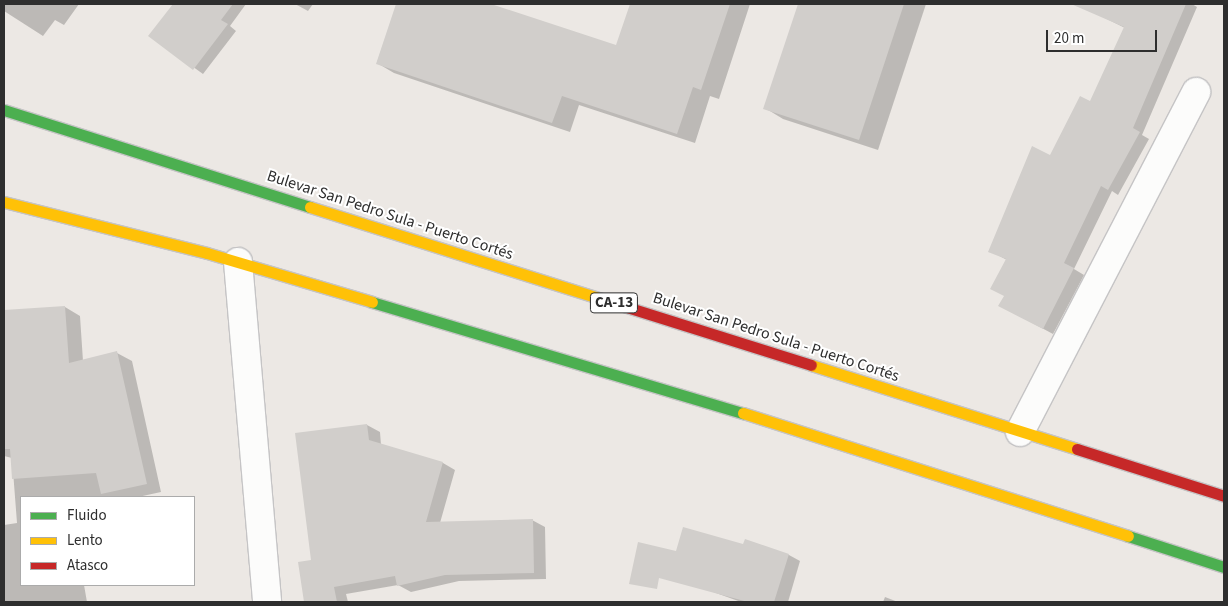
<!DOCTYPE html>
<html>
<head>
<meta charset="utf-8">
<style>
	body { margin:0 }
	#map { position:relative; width:1228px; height:606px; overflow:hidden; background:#ece8e4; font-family:"Source Sans 3",sans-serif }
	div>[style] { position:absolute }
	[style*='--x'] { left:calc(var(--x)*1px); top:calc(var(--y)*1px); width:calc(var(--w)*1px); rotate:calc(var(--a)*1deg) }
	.shadow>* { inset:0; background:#0003 }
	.building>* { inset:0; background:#d1cecb }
	.roads { filter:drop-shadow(1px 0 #c5c4c5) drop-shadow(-1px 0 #c5c4c5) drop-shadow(0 1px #c5c4c5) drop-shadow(0 -1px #c5c4c5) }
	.street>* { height:28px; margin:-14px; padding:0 14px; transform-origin:14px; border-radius:14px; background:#fcfcfb }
	.fast>* { height:11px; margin:-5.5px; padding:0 5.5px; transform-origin:5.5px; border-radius:5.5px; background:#4caf50 }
	.slow>* { height:11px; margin:-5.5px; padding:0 5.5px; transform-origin:5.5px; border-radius:5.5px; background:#ffc107 }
	.jam>* { height:11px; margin:-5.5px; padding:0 5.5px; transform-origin:5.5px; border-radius:5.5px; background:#c62828 }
	span { translate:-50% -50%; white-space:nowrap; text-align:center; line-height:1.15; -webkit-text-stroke:4px #fff; paint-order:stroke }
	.shield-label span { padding:1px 4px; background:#fff; border:1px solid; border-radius:4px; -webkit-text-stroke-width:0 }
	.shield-label { font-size:15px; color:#2e2e2e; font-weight:700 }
	.street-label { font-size:16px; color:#2e2e2e }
	.frame { position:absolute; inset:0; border:5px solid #2e2e2e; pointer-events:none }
	.legend { position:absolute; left:20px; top:496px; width:175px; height:90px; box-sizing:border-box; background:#fff; border:1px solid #ababab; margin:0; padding:6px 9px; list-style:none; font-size:15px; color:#2e2e2e }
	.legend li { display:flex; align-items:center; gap:10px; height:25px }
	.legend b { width:25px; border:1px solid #ababab }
	.scale { position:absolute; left:1046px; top:30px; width:111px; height:22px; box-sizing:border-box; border:2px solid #2e2e2e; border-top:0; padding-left:6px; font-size:15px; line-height:18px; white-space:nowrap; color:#2e2e2e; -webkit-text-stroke:4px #fff; paint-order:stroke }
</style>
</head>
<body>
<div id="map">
	<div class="shadow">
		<i style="clip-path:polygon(4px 4px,79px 4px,64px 25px,55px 20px,43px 36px,4px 11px)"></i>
		<i style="clip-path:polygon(175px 4px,246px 4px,230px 26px,236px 31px,203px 74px,150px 36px)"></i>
		<i style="clip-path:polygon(295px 4px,313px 4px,308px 11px)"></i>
		<i style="clip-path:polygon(397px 4px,487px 4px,617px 47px,631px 4px,750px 4px,719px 99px,710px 96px,695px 143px,579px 105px,570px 132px,394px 73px,377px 63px)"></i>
		<i style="clip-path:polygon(799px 4px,926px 4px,878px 150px,783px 119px,765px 108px)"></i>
		<i style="clip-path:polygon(1107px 4px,1192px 4px,1197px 7px,1142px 135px,1149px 139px,1118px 195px,1112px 191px,1074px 269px,1084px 275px,1053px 334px,1010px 311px,1005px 296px,1007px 260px,990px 251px,1050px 156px,1091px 103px,1125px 28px,1101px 16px)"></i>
		<i style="clip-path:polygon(65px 307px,80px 316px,83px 361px,117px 353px,132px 361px,161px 492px,138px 497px,21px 497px,21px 585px,84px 585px,87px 602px,4px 602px,4px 525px,17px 523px,12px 458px,4px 456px,4px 312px)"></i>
		<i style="clip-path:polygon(367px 425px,380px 432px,381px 445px,443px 463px,455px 470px,440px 523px,532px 520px,545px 527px,546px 579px,459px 581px,411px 592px,398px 585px,346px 594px,348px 602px,306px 602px,299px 563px,312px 561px,297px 434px)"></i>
		<i style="clip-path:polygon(744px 546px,789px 555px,800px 561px,788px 602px,741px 602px,680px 580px)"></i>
		<i style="clip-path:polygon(885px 597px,898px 602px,883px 602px)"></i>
	</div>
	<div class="building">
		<i style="clip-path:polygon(173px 4px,233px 4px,221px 20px,228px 24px,193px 70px,148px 36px)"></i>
		<i style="clip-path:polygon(396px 4px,491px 4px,616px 45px,630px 4px,730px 4px,701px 90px,693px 87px,677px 134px,562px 96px,552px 123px,376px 64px)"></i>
		<i style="clip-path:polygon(798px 4px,904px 4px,859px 140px,763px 109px)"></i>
		<i style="clip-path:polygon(1071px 4px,1186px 4px,1133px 128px,1140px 132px,1108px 190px,1101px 186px,1064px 263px,1074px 268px,1043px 329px,998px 306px,1004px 296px,990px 289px,1006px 259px,988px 252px,1032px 146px,1050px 155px,1080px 96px,1090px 101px,1124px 27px)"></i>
		<i style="clip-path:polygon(65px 306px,69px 363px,117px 351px,147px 484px,101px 494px,96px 473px,12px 479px,10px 449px,4px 449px,4px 310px)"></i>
		<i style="clip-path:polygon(367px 424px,369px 440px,443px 462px,426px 522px,533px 519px,534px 573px,445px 575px,397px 586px,395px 576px,334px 587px,337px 602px,304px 602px,298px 562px,311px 560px,295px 433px)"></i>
		<i style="clip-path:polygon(683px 527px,743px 544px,745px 539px,789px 554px,774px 602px,748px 602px,659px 578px,657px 589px,629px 584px,638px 542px,676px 551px)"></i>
	</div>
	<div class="roads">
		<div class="street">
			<i style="--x:238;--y:262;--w:341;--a:85.1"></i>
			<i style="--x:1020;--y:432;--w:383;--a:-62.6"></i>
		</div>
		<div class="fast">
			<i style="--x:4;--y:110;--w:321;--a:17.6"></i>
			<i style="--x:372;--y:302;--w:387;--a:16.7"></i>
			<i style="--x:1128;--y:536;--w:101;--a:17.9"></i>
		</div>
		<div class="slow">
			<i style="--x:4;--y:202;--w:209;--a:14.1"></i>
			<i style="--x:207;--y:253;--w:172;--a:16.5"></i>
			<i style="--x:310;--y:207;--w:325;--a:17.5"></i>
			<i style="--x:811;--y:365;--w:279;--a:17.5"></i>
			<i style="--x:743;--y:413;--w:404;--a:17.7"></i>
		</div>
		<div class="jam">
			<i style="--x:620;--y:305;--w:200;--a:17.4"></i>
			<i style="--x:1077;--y:449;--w:154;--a:17.7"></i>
		</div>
	</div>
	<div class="shield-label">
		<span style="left:614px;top:303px">CA-13</span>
	</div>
	<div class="street-label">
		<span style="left:390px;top:215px;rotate:18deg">Bulevar San Pedro Sula - Puerto Cortés</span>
		<span style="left:776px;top:337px;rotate:18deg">Bulevar San Pedro Sula - Puerto Cortés</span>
	</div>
	<div class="frame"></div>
	<ul class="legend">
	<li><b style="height:6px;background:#4caf50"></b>Fluido</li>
	<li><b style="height:6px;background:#ffc107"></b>Lento</li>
	<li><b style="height:6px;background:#c62828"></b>Atasco</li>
	</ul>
	<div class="scale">20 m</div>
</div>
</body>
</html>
